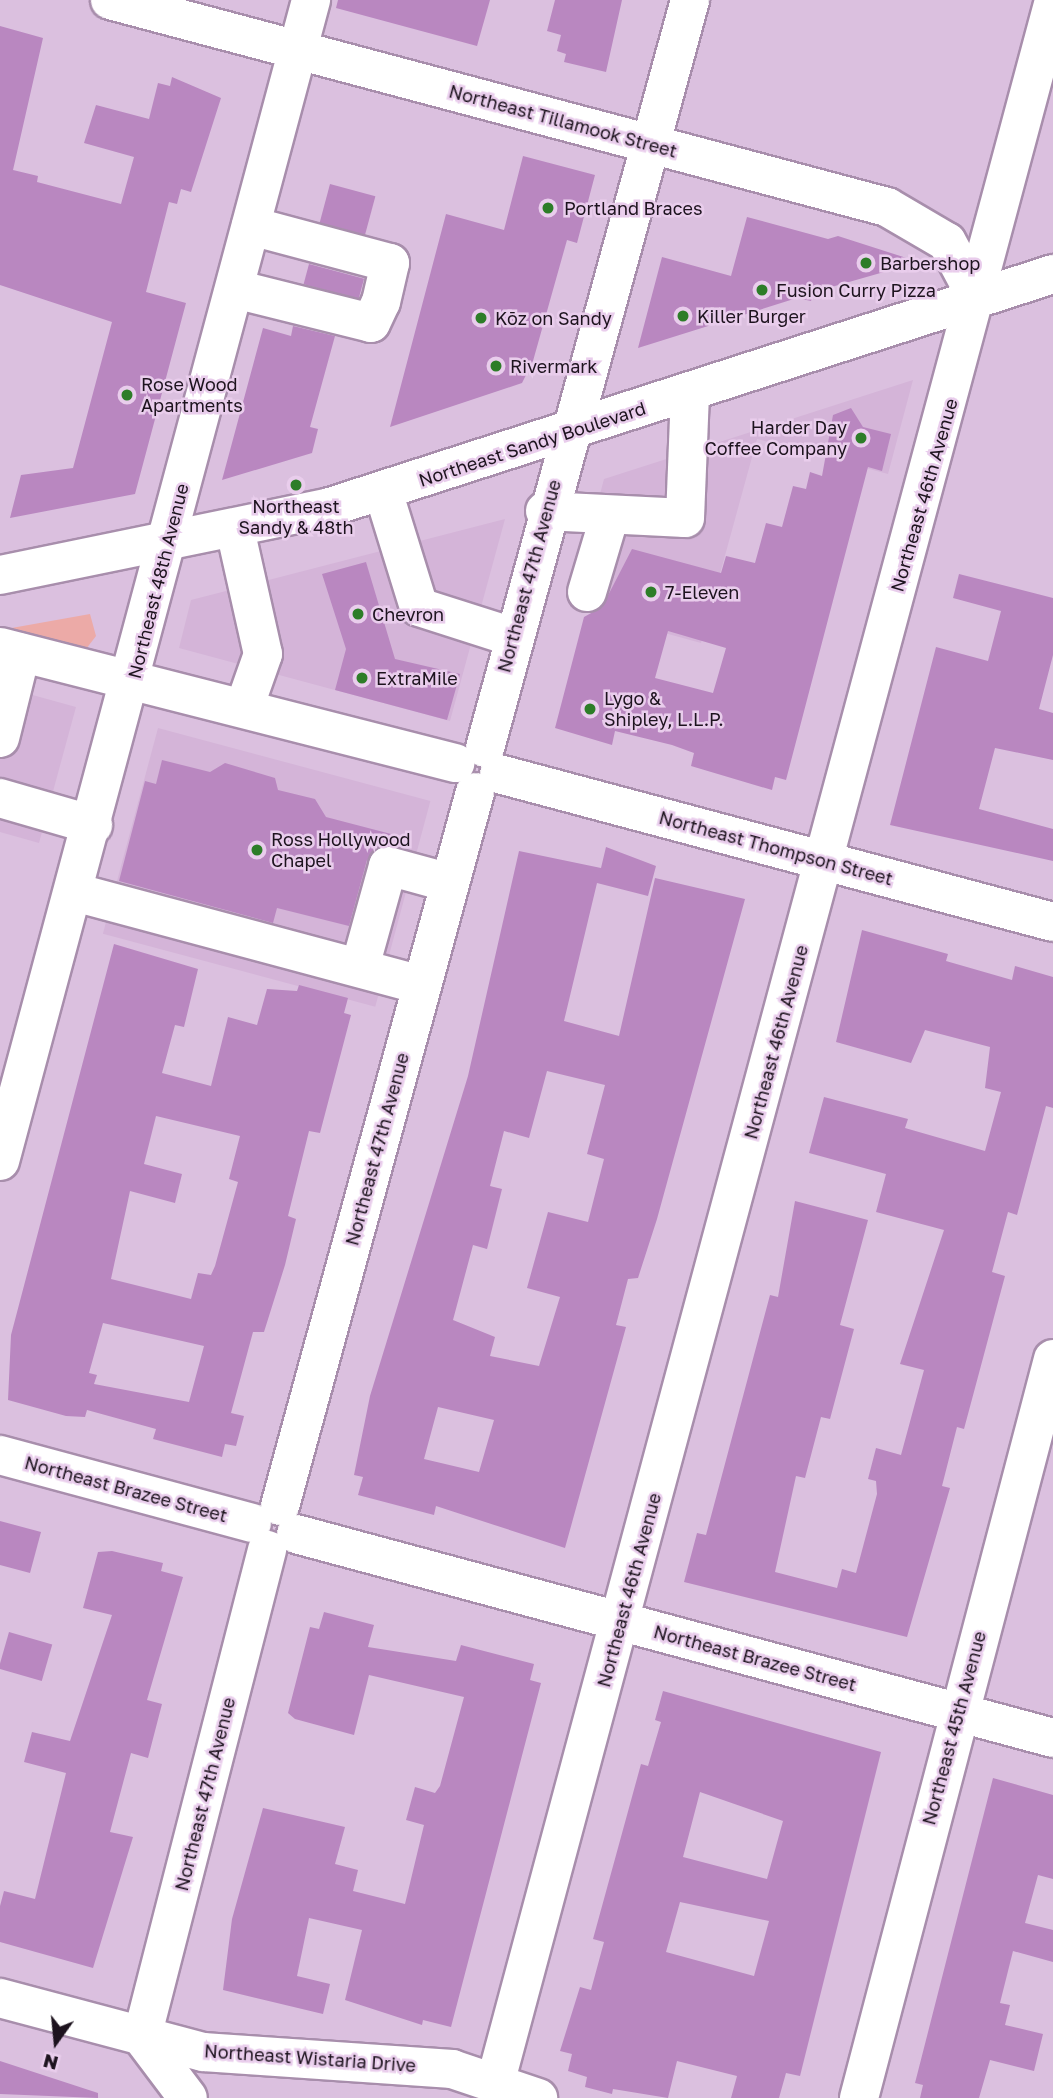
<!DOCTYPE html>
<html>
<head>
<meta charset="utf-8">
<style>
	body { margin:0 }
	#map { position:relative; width:1053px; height:2098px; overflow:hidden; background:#dbc0df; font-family:"Golos Text",sans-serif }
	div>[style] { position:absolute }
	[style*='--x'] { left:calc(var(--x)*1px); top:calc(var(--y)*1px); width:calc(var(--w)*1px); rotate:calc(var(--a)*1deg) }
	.built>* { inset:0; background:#d4b4d8; transform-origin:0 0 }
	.green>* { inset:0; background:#ecaaa7 }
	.building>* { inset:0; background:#b987c0; transform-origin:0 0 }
	.roads { filter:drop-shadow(2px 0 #a88eac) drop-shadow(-2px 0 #a88eac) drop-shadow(0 2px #a88eac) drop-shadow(0 -2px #a88eac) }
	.minor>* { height:38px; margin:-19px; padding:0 19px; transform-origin:19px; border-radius:19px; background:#fff }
	.major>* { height:38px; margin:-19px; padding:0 19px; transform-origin:19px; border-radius:19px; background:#fff }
	.dots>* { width:19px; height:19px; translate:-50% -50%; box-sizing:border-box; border:4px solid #e9cdec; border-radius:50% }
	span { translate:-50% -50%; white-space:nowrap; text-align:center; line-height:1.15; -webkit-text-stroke:5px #e9cdec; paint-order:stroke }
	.street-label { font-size:18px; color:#1d131e }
	.poi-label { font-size:18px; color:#1d131e }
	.left { translate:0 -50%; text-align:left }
	.right { translate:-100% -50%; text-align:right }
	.north { position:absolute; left:21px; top:2007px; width:70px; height:70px; -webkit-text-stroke:5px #e9cdec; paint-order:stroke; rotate:195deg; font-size:19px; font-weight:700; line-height:28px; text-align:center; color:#1d131e }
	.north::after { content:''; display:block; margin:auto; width:24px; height:32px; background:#1d131e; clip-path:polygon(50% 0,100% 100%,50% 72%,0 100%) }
</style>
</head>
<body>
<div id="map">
	<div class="built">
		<i style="clip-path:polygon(913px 380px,888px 474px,757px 439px,701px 643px,570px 607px,604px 479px)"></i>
		<i style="clip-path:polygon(505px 519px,450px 721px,179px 648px,191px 600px)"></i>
		<i style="clip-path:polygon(0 686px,76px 707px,39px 843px,0 832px)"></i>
		<i style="left:158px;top:728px;width:282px;height:213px;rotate:15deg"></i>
	</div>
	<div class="green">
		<i style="clip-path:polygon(90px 614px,96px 636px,83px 653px,6px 629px)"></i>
	</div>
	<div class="building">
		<i style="clip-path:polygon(338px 0,490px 0,477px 46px,336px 8px)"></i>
		<i style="clip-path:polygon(555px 0,622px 0,606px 72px,564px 62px,566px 54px,557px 51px,561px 35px,547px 31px)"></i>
		<i style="clip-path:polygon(0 26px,43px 38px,13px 170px,38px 176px,37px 182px,121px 204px,134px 157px,84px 143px,96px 105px,149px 119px,158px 83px,170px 86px,172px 77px,221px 98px,191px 192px,181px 189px,177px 204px,169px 202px,146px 292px,186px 303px,135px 494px,10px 518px,21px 475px,73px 468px,112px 322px,0 285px)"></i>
		<i style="clip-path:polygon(523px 156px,595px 175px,577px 243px,567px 240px,533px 361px,522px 383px,390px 427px,446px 214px,504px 230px)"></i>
		<i style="left:330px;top:184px;width:47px;height:40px;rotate:15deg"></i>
		<i style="clip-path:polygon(747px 217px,828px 239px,838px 236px,919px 262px,814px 292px,811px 301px,797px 298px,638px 348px,662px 257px,731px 276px)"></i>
		<i style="left:309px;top:264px;width:57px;height:21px;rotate:15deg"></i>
		<i style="clip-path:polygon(293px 326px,335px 336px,310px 427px,318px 429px,312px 453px,222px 480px,263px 328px,291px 336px)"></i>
		<i style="clip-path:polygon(evenodd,851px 408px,863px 427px,891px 434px,882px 471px,868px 467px,786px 780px,775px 777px,772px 790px,691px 766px,694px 753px,672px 745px,615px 731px,612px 745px,555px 728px,584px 617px,602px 607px,632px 549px,721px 573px,726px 556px,755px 563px,766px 523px,782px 527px,793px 486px,806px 489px,810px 472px,822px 476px,833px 415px,851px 408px,668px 631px,726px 648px,713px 693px,655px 678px,668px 631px)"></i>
		<i style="clip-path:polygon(366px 562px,395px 659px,460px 674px,447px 720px,335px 690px,346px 649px,322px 574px)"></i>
		<i style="clip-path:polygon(959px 574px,1053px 598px,1053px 655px,1039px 709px,1053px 713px,1053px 760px,995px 748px,979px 809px,1053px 829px,1053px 861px,890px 825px,936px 647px,988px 661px,1001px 611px,953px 598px)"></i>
		<i style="clip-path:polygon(162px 760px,210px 772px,225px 763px,275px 778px,278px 790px,315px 799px,326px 817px,391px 834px,388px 845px,367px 860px,349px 926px,277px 908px,273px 923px,119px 881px,145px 781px,156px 784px)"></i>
		<i style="clip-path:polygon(evenodd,606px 847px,656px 866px,648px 896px,597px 883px,564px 1021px,619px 1036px,655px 878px,745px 899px,657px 1219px,638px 1278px,628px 1279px,616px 1325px,626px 1327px,565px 1548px,436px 1506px,434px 1515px,358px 1495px,363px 1477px,354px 1475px,370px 1396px,468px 1076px,519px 851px,601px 868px,606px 847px,547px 1071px,605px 1085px,587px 1154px,604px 1159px,588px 1222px,548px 1212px,527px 1288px,560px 1297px,539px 1366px,490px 1356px,495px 1337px,453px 1320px,473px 1245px,487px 1249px,502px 1189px,490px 1186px,504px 1131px,529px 1138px,547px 1071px,606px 847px,438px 1407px,494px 1420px,479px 1472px,424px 1459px,438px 1407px)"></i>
		<i style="clip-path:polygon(862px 930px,948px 954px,946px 961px,1012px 980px,1015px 966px,1053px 977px,1053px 1108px,1046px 1106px,1017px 1215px,1008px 1212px,992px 1272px,1005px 1276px,964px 1429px,957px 1427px,942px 1486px,950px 1488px,907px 1637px,684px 1582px,697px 1533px,706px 1535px,770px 1295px,778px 1297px,795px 1201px,868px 1220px,840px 1325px,854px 1329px,830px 1419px,821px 1417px,805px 1478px,796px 1476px,775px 1572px,837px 1588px,842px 1569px,856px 1573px,877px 1494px,876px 1481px,868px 1479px,876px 1448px,901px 1455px,924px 1370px,900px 1364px,944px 1230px,876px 1212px,886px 1174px,809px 1153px,824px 1097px,908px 1119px,905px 1128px,985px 1151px,1001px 1092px,985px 1088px,990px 1047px,925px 1030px,911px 1063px,836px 1042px)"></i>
		<i style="clip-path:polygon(evenodd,114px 944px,198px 969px,184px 1027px,175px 1025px,162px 1073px,211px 1086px,228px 1017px,257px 1025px,267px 989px,297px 991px,299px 985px,348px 998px,344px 1013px,351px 1015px,320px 1133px,309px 1131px,288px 1216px,296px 1219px,285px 1265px,264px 1332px,253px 1332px,231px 1413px,244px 1416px,236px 1446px,225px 1444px,222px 1457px,153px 1439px,156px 1429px,87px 1410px,85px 1417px,66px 1416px,8px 1400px,11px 1335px,114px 944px,156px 1116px,240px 1136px,229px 1179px,238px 1182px,215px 1266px,211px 1275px,198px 1273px,191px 1299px,111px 1279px,130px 1191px,175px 1203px,182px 1174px,144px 1164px,156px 1116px,114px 944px,103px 1323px,204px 1346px,189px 1402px,94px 1384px,97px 1375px,89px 1373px,103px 1323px)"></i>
		<i style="clip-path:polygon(0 1521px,41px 1532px,30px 1573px,0 1565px)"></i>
		<i style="clip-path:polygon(112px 1551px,163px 1563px,161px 1571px,183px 1577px,147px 1700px,162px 1704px,148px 1758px,131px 1753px,110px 1832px,133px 1837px,93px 1968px,0 1942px,0 1906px,4px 1891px,35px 1899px,66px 1773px,24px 1762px,32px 1732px,70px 1741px,112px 1615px,83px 1608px,98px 1552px)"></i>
		<i style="clip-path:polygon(324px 1612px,374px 1625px,368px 1647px,456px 1661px,461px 1645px,534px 1664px,530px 1680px,541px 1683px,451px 2027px,423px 2020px,422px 2025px,345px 2000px,362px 1930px,309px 1918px,297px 1976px,330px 1984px,323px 2014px,223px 1990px,232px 1919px,263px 1808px,345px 1827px,335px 1864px,358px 1870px,353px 1891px,405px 1904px,424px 1825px,406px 1820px,415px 1787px,435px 1793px,440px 1786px,464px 1697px,369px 1675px,354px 1735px,295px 1719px,288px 1713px,310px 1627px,319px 1629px)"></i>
		<i style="left:9px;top:1632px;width:45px;height:38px;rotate:16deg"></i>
		<i style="clip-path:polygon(evenodd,663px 1691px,881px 1752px,800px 2076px,786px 2073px,779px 2098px,731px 2098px,737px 2076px,677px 2061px,668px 2098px,613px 2089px,612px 2094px,585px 2087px,587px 2077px,568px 2071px,572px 2054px,560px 2051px,580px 1987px,591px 1990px,604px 1942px,593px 1939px,641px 1764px,648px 1766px,661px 1722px,655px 1720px,663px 1691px,700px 1792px,783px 1821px,767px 1879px,683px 1857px,700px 1792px,663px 1691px,680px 1902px,769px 1921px,754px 1976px,666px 1952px,680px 1902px)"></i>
		<i style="clip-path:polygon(993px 1778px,1053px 1795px,1053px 1879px,1038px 1875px,1025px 1923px,1053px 1930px,1053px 1962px,1013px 1951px,1000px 2003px,1010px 2005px,1005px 2025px,1043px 2034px,1034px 2071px,990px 2060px,979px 2098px,920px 2098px,923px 2085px,915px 2083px)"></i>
		<i style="clip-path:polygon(0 2061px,98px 2093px,98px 2098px,0 2094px)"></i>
	</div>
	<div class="roads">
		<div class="minor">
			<i style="--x:110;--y:0;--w:804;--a:14.92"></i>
			<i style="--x:887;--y:207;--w:69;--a:30.3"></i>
			<i style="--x:947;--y:242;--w:64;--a:61.8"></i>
			<i style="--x:235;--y:289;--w:140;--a:14"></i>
			<i style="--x:371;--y:323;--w:23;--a:-65"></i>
			<i style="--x:381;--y:302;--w:40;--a:-77"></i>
			<i style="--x:390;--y:263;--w:144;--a:-165.1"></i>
			<i style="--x:383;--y:491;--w:121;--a:72.8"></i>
			<i style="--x:419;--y:607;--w:99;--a:17.7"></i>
			<i style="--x:545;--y:511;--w:140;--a:2.9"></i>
			<i style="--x:685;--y:518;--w:125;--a:-87.7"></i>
			<i style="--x:235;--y:529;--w:128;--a:77.4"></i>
			<i style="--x:263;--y:654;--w:57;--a:109.4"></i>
			<i style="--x:587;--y:592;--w:80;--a:-73.4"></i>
			<i style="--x:0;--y:647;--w:470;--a:14.3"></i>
			<i style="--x:0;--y:738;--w:88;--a:-76.1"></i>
			<i style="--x:485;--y:748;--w:776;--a:-74.67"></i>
			<i style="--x:499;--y:774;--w:573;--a:14.96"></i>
			<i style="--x:0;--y:798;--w:97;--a:16.2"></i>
			<i style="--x:74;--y:892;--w:360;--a:15"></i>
			<i style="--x:360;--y:967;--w:105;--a:-74.5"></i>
			<i style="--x:388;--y:866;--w:64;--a:15.3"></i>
			<i style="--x:0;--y:1161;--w:1202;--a:-75"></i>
			<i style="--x:0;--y:1455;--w:261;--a:15.1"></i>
			<i style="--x:280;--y:1506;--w:740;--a:-74.72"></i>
			<i style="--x:296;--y:1534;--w:784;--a:15.08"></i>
			<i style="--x:0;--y:1998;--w:210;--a:14.9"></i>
			<i style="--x:203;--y:2052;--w:250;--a:3.9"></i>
			<i style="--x:452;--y:2069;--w:91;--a:18.6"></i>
			<i style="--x:142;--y:2037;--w:503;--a:-75.6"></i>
			<i style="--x:142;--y:2037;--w:76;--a:53"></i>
			<i style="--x:496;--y:2080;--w:2149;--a:-74.98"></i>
			<i style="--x:859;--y:2098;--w:764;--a:-75.29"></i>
		</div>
		<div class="major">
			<i style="--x:0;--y:575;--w:337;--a:-11.6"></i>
			<i style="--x:330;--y:507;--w:760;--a:-17.86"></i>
		</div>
	</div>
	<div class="dots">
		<i style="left:548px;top:208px;background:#2d7d28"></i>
		<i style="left:866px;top:263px;background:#2d7d28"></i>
		<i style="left:762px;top:290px;background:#2d7d28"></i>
		<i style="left:683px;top:316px;background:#2d7d28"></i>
		<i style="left:481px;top:318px;background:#2d7d28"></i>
		<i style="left:496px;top:366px;background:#2d7d28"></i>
		<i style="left:127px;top:395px;background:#2d7d28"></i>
		<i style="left:861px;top:438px;background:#2d7d28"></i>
		<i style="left:296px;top:485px;background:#2d7d28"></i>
		<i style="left:651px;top:592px;background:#2d7d28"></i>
		<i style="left:358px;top:614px;background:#2d7d28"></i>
		<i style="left:362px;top:678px;background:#2d7d28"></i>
		<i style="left:590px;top:709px;background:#2d7d28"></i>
		<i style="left:257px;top:850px;background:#2d7d28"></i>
	</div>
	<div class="street-label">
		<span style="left:563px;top:121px;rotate:15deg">Northeast Tillamook Street</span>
		<span style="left:532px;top:444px;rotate:-18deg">Northeast Sandy Boulevard</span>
		<span style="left:924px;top:495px;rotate:-74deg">Northeast 46th Avenue</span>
		<span style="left:529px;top:576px;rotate:-75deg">Northeast 47th Avenue</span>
		<span style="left:158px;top:581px;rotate:-76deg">Northeast 48th Avenue</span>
		<span style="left:776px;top:848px;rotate:15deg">Northeast Thompson Street</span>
		<span style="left:776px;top:1042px;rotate:-75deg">Northeast 46th Avenue</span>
		<span style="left:377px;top:1149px;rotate:-75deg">Northeast 47th Avenue</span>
		<span style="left:126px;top:1489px;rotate:15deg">Northeast Brazee Street</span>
		<span style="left:629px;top:1590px;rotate:-75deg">Northeast 46th Avenue</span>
		<span style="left:755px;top:1658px;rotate:15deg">Northeast Brazee Street</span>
		<span style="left:954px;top:1728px;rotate:-75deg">Northeast 45th Avenue</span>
		<span style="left:205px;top:1794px;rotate:-76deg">Northeast 47th Avenue</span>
		<span style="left:310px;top:2058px;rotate:4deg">Northeast Wistaria Drive</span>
	</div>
	<div class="poi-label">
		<span class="left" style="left:564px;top:208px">Portland Braces</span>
		<span class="left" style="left:880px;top:263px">Barbershop</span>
		<span class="left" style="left:776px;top:290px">Fusion Curry Pizza</span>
		<span class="left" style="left:697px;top:316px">Killer Burger</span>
		<span class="left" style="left:495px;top:318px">Kōz on Sandy</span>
		<span class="left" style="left:510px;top:366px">Rivermark</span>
		<span class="left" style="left:141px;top:395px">Rose Wood<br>Apartments</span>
		<span class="right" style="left:847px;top:438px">Harder Day<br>Coffee Company</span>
		<span style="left:296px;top:517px">Northeast<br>Sandy &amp; 48th</span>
		<span class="left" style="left:665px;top:592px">7-Eleven</span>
		<span class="left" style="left:372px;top:614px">Chevron</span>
		<span class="left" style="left:376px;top:678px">ExtraMile</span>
		<span class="left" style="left:604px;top:709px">Lygo &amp;<br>Shipley, L.L.P.</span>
		<span class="left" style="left:271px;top:850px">Ross Hollywood<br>Chapel</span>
	</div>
	<div class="north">N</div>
</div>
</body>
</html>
